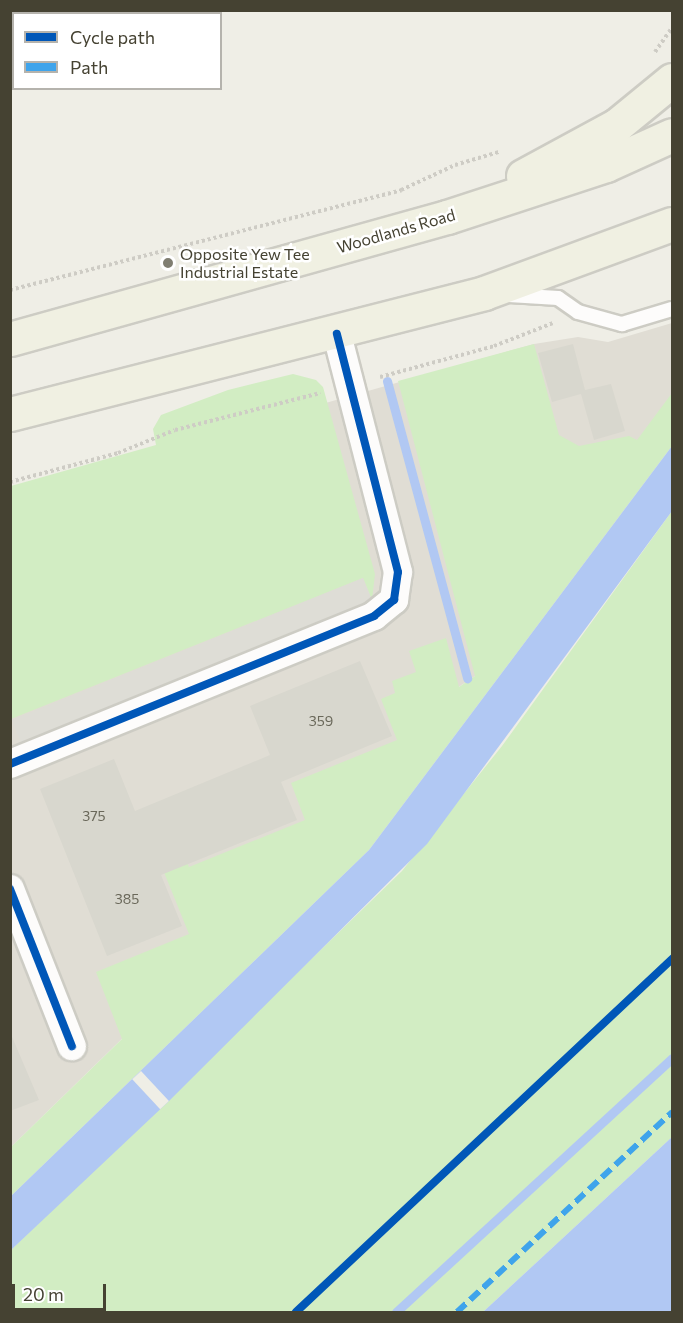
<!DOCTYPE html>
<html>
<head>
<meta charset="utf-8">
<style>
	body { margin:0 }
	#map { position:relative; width:683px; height:1323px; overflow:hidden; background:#efeee6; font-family:Commissioner,sans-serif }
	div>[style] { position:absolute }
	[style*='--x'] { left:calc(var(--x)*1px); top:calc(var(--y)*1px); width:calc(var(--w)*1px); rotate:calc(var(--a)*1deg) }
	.industrial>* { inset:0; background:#e0ddd4 }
	.green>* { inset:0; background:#d2edc3 }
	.parking>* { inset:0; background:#deddd6; transform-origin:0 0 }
	.water>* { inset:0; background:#b1c8f3 }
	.pier>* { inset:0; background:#efeee6; transform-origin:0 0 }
	.stream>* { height:9px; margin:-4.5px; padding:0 4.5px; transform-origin:4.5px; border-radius:4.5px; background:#b1c8f3 }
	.building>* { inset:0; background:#d8d7ce }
	.path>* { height:4px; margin-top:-2px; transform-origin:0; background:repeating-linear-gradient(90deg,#ceccc5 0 3px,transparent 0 6px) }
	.roads { filter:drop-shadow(2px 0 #cdccc4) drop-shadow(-2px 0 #cdccc4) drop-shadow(0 2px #cdccc4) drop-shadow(0 -2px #cdccc4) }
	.lane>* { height:14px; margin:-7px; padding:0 7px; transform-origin:7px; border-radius:7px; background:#fdfcfb }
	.street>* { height:28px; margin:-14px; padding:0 14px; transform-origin:14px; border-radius:14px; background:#fdfcfb }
	.primary>* { height:33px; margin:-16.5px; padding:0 16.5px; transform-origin:16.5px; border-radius:16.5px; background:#f0f0e2 }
	.quiet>* { height:6px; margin-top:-3px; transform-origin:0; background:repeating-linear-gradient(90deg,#3fa4eb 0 12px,transparent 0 18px) }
	.cycleway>* { height:8px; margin:-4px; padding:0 4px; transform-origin:4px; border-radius:4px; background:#0057b8 }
	.dots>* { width:16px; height:16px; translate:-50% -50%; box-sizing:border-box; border:3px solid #fff; border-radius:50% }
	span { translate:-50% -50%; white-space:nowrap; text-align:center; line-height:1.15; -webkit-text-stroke:5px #fff; paint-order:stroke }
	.number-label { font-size:14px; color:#6a685a }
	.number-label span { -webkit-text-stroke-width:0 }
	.street-label { font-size:16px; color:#454232 }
	.poi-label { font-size:16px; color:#454232 }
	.left { translate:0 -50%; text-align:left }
	.frame { position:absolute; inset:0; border:12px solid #454232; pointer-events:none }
	.legend { position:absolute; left:12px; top:12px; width:210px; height:78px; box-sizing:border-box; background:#fff; border:2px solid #b5b3ad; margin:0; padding:8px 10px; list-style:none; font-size:18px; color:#454232 }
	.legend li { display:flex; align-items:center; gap:12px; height:30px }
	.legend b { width:30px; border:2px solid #b5b3ad }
	.scale { position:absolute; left:12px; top:1284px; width:94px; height:27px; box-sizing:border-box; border:3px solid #454232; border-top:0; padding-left:8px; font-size:18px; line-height:21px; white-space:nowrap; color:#454232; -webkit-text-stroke:4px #fff; paint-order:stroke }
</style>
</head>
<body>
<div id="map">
	<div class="industrial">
		<i style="clip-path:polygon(672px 323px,672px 421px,475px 676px,438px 701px,376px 791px,11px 1147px,11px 492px,534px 344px,578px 337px,608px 342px)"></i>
	</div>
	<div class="green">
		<i style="clip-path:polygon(534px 344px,559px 435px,579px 446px,629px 436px,637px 440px,672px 393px,672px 446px,369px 850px,11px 1196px,11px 1147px,122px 1039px,96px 972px,189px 934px,155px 850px,178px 841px,189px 867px,305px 820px,291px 783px,397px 740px,381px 699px,395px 693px,392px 681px,416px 672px,409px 651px,446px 638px,459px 687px,475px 676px,398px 381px)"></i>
		<i style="clip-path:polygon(293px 374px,316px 380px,323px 387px,375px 574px,372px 600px,363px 578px,11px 719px,11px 486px,156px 445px,153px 429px,161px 415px,228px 390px)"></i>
		<i style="clip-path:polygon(672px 511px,672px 1137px,483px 1312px,11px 1312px,11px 1250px,402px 871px,502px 746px)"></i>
	</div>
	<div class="parking">
		<i style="left:363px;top:578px;width:24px;height:379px;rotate:68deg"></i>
	</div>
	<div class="water">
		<i style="clip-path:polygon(672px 446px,672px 511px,427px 844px,169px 1101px,11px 1250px,11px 1196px,369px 850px)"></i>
		<i style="clip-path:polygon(672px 1137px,672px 1312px,483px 1312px)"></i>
	</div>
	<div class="pier">
		<i style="left:141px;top:1071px;width:41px;height:12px;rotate:47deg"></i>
	</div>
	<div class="stream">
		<i style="--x:387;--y:381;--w:308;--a:74.9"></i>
		<i style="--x:396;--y:1312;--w:375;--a:-42.6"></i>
	</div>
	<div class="building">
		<i style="clip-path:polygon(573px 344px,585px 390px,611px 384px,625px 431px,594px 440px,581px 394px,552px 402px,538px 353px)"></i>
		<i style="clip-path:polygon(360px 661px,392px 736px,281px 782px,297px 820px,161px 875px,182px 926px,107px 956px,40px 789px,114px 759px,135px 811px,270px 755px,250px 706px)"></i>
		<i style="clip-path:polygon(10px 1032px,39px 1100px,10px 1111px)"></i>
	</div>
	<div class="path">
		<i style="--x:655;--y:52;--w:29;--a:-55"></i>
		<i style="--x:10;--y:290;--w:404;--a:-14.3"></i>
		<i style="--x:401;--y:190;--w:60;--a:-24.8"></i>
		<i style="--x:455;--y:165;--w:46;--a:-16.5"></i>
		<i style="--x:380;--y:377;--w:118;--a:-15.2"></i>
		<i style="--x:494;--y:346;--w:63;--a:-21.3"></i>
		<i style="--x:10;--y:482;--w:112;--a:-15"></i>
		<i style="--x:118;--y:453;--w:61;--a:-22"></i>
		<i style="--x:175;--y:430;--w:150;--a:-14.3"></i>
	</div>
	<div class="roads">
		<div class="lane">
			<i style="--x:509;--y:295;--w:49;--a:3.5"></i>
			<i style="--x:558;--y:298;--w:24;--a:35"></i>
			<i style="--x:578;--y:312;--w:46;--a:15.3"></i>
			<i style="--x:622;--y:324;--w:52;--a:-16.7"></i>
		</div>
		<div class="street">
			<i style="--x:10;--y:764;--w:393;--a:-22.1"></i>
			<i style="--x:374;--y:616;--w:26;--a:-39"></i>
			<i style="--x:394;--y:600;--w:28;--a:-82"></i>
			<i style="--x:398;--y:572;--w:246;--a:-104.4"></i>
			<i style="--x:10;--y:889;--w:169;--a:68.5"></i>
		</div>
		<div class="primary">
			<i style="--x:523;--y:176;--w:107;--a:-28.5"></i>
			<i style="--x:617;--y:125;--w:71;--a:-39.3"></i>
			<i style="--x:10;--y:339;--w:454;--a:-15.6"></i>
			<i style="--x:447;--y:217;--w:167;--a:-18.1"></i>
			<i style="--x:606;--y:165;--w:72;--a:-24.4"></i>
			<i style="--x:10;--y:414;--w:489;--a:-14.3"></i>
			<i style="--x:484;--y:293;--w:200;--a:-20.2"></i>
		</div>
	</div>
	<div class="quiet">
		<i style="--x:457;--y:1312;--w:294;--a:-42.9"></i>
	</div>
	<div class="cycleway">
		<i style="--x:10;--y:764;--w:393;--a:-22.1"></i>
		<i style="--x:374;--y:616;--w:26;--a:-39"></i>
		<i style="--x:394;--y:600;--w:28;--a:-82"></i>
		<i style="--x:398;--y:572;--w:246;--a:-104.4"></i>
		<i style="--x:10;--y:889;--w:169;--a:68.5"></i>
		<i style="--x:296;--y:1312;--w:516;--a:-43.19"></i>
	</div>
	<div class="dots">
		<i style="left:168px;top:263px;background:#807e71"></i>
	</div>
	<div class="number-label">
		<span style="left:321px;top:721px">359</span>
		<span style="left:94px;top:816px">375</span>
		<span style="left:127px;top:899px">385</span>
	</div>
	<div class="street-label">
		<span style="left:396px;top:231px;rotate:-16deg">Woodlands Road</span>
	</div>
	<div class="poi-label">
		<span class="left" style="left:180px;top:263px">Opposite Yew Tee<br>Industrial Estate</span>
	</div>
	<div class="frame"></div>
	<ul class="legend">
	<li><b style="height:8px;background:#0057b8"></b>Cycle path</li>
	<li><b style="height:8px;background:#3fa4eb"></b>Path</li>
	</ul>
	<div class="scale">20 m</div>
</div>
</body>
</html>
